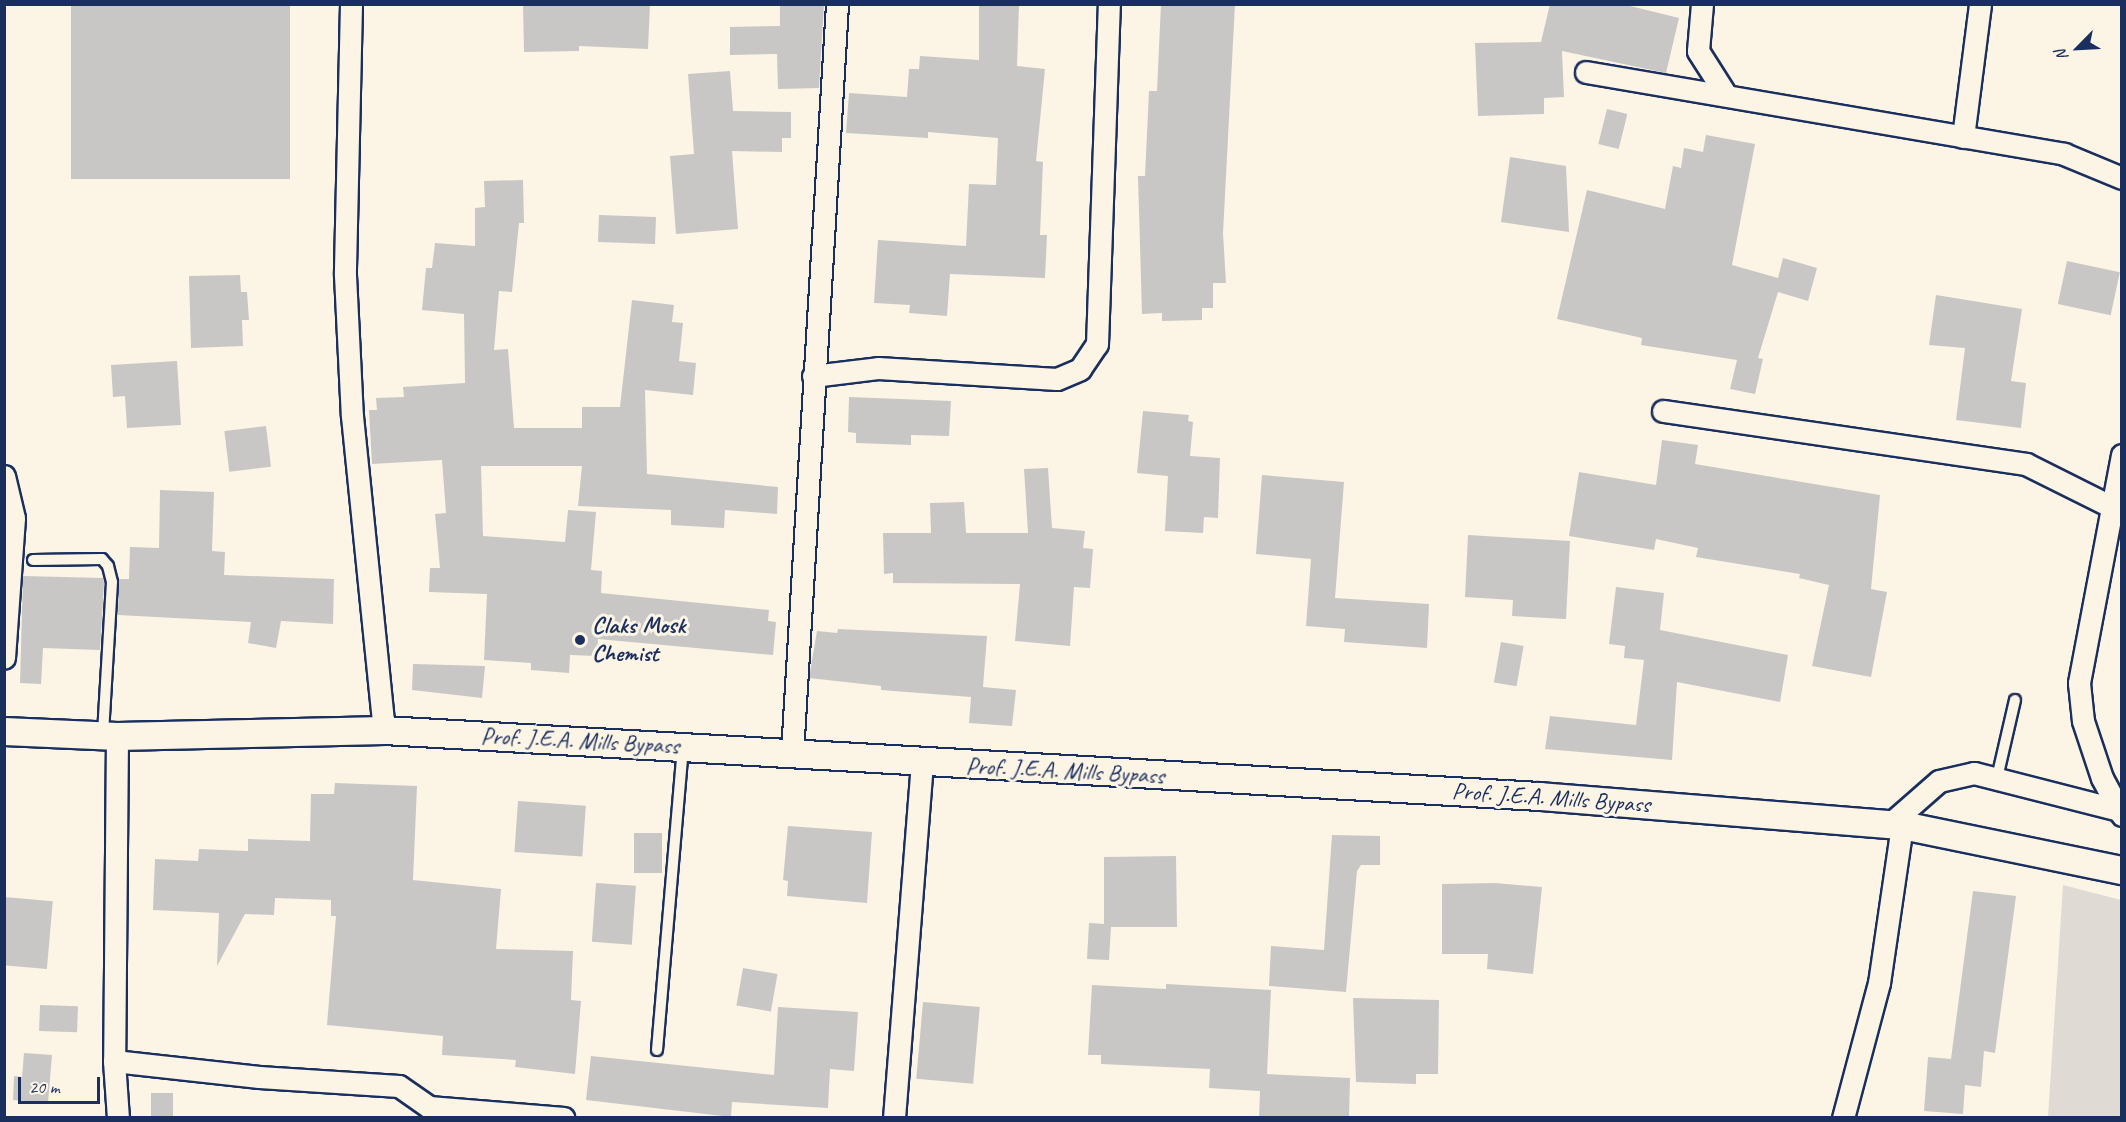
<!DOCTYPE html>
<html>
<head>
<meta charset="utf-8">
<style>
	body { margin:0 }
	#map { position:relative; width:2126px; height:1122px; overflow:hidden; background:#fcf5e5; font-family:Caveat,sans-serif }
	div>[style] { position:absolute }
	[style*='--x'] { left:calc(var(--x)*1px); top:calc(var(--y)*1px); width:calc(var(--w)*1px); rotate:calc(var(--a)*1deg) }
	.green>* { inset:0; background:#dfdbd4 }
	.building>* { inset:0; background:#c8c7c6; transform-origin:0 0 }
	.roads { filter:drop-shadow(2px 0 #1b2f5e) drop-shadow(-2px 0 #1b2f5e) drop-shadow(0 2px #1b2f5e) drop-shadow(0 -2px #1b2f5e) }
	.service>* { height:10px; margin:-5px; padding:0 5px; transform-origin:5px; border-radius:5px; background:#fcf5e5 }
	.minor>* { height:21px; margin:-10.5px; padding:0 10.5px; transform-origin:10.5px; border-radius:10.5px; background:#fcf5e5 }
	.tertiary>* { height:27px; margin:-13.5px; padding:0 13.5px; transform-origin:13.5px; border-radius:13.5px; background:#fcf5e5 }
	.dots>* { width:16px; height:16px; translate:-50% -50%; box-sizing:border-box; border:3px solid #fcf5e5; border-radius:50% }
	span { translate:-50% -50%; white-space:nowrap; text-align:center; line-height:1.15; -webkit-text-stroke:6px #fcf5e5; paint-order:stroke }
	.poi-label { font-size:24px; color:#1b2f5e; font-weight:700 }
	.left { translate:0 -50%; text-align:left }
	.street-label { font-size:24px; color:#1b2f5e }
	.frame { position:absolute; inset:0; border:6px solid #1b2f5e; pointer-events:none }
	.north { position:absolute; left:2048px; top:18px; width:60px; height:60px; -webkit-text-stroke:4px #fcf5e5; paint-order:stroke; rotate:246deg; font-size:16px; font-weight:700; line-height:24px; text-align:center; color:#1b2f5e }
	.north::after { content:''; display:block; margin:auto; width:21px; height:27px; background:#1b2f5e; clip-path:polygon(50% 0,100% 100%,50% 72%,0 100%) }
	.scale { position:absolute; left:18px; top:1077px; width:82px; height:27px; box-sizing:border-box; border:3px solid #1b2f5e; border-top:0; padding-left:8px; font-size:18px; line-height:21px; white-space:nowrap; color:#1b2f5e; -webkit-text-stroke:4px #fcf5e5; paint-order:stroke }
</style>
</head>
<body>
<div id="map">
	<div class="green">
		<i style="clip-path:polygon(2063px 885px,2121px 900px,2121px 1117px,2048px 1117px)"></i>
	</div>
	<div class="building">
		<i style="left:71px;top:4px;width:219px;height:175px"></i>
		<i style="clip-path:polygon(523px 4px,650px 4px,648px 49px,579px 46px,579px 51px,524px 52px)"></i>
		<i style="clip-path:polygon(780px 4px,824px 4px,819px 88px,778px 89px,777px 54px,730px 55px,730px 27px,780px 26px)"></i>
		<i style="clip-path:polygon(979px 4px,1019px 4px,1017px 66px,1045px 69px,1036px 161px,1043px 162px,1040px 235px,1047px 235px,1045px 278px,950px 274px,947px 316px,909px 313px,910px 305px,874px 303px,878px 240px,966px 246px,969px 184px,996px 185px,998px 138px,928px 132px,928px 138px,846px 133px,849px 93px,907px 97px,909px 69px,919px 69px,920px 56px,979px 60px)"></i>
		<i style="clip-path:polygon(1161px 4px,1235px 4px,1223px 233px,1226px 283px,1213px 283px,1213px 308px,1202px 308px,1202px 320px,1162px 321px,1162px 313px,1142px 314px,1138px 176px,1145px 176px,1149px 91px,1157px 91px)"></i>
		<i style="clip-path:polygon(1550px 4px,1622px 4px,1679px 18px,1666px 73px,1562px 51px,1564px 97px,1544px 98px,1544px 114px,1478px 116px,1475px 43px,1541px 42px)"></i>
		<i style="clip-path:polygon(730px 71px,733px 111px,791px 112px,791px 138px,782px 138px,782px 152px,732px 151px,738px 229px,676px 234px,670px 156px,694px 154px,688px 74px)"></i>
		<i style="left:1607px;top:109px;width:21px;height:36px;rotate:14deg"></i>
		<i style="clip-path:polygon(1706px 135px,1755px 144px,1732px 265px,1778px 278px,1783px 258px,1817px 268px,1808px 301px,1778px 292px,1758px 358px,1763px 359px,1755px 394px,1730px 389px,1737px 360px,1641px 345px,1642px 338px,1557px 319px,1587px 190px,1665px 209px,1673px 166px,1681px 168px,1684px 148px,1703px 152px)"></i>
		<i style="clip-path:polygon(1510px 157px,1566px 166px,1569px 232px,1501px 222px)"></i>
		<i style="clip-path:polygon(523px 180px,524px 223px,519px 223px,512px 292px,499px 291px,494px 350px,508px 349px,514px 428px,582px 428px,582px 407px,620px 407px,632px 300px,674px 305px,672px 322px,683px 323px,679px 361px,696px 363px,693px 395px,645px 390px,647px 474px,778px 487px,777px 514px,725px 510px,724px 528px,671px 525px,671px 510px,578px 506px,582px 466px,481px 466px,483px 536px,565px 542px,568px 510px,596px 512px,591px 570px,602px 571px,601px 593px,769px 610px,768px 621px,776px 622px,773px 655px,598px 639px,597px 656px,570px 655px,569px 673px,531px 670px,531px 663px,484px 660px,487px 594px,429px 592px,430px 568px,440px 568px,435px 514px,446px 513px,442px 460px,372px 464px,369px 410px,377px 410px,376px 398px,404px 397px,403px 387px,465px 383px,464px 314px,422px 310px,426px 268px,432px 268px,435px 243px,475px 246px,475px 208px,485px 207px,484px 181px)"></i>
		<i style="left:599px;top:215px;width:57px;height:27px;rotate:2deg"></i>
		<i style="left:2067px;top:261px;width:54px;height:44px;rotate:12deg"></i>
		<i style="clip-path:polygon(240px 275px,241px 292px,247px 292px,249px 320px,242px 320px,243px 346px,191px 348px,189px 276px)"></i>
		<i style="clip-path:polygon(1936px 295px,2022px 309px,2011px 381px,2026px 383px,2021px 428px,1956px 420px,1965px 348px,1929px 345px)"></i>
		<i style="clip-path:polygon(177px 361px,181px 425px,127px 428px,125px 396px,113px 397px,111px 365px)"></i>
		<i style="clip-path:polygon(849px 397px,951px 401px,949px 436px,911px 435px,911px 445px,856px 443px,856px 433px,848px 432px)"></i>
		<i style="clip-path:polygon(1143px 411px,1189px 415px,1188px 421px,1193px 422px,1190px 456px,1220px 458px,1218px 518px,1204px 517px,1203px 533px,1165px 531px,1168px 476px,1137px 473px)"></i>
		<i style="left:266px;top:426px;width:41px;height:42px;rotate:83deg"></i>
		<i style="clip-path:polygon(1662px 440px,1698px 445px,1695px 464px,1880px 495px,1871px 589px,1887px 592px,1871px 677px,1812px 666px,1829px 585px,1799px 578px,1800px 574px,1696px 557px,1698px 548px,1656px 539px,1654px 550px,1569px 536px,1579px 472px,1656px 485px)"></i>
		<i style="clip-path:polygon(1048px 468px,1052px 528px,1085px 531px,1083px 548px,1093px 549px,1090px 588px,1074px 587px,1070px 646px,1015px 641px,1020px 584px,893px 583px,893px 573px,884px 574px,883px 533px,931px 533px,930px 503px,964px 502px,966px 533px,1028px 533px,1024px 469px)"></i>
		<i style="clip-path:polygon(1262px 475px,1344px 482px,1335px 598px,1429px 604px,1427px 648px,1344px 642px,1345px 629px,1306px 626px,1311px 559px,1256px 554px)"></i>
		<i style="clip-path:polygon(160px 490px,214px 492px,212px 551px,225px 552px,224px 575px,334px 579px,333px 624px,281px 621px,276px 648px,248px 643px,251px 622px,118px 615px,119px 579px,129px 579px,130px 547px,159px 548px)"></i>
		<i style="clip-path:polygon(1468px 535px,1570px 541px,1566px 619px,1512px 616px,1513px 600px,1465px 597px)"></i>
		<i style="clip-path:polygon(23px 576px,103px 578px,104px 583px,100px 650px,43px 648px,41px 684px,20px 683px)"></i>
		<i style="clip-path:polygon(1616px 587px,1664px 593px,1660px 630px,1788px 655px,1780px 702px,1677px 682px,1672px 760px,1545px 749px,1550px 716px,1636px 725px,1644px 660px,1624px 658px,1625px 646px,1609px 644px)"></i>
		<i style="clip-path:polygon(838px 629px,987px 636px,983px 687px,1016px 690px,1012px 726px,969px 723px,971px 697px,881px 690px,881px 686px,809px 678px,817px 631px,837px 633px)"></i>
		<i style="left:1501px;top:642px;width:23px;height:41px;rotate:10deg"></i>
		<i style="clip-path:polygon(413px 664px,485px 666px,482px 698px,412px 690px)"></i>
		<i style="clip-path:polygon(335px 783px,417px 786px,413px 880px,501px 889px,496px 949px,573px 951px,571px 1000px,581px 1001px,575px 1074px,515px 1067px,516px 1060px,442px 1055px,443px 1036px,327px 1025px,336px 916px,331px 916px,331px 900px,275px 898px,274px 915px,245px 914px,217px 966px,219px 913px,153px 910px,155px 859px,198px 861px,199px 849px,248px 851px,248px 839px,310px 841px,311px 794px,334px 794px)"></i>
		<i style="left:518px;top:801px;width:68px;height:51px;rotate:4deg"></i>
		<i style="clip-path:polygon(788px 826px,872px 832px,867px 903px,787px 896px,788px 881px,783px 880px)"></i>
		<i style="left:634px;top:833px;width:28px;height:40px"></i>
		<i style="clip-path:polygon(1332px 835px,1380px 836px,1380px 865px,1361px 865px,1357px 871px,1346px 992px,1269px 986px,1271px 946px,1324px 950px)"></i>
		<i style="clip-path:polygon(1176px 856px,1177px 927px,1111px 927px,1109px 960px,1087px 959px,1089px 923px,1104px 924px,1104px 857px)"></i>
		<i style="left:596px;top:883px;width:40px;height:59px;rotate:4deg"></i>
		<i style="clip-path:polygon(1495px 883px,1542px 887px,1533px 974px,1487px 969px,1488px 954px,1442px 954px,1442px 884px)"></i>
		<i style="clip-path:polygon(1973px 891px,2016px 896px,1995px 1053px,1984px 1051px,1981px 1087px,1965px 1085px,1963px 1114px,1924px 1111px,1928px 1057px,1951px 1059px)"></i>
		<i style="left:4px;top:897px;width:49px;height:68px;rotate:5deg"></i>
		<i style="left:743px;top:968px;width:35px;height:38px;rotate:10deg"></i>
		<i style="clip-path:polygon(1166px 984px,1271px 990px,1267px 1074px,1350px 1078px,1349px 1118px,1259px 1118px,1260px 1091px,1209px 1088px,1210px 1069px,1101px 1064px,1101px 1055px,1088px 1055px,1092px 985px,1166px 989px)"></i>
		<i style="clip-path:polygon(1353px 998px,1439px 1000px,1438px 1074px,1416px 1074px,1416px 1084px,1356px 1082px)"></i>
		<i style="left:923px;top:1002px;width:57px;height:77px;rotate:5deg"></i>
		<i style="left:40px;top:1005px;width:38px;height:26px;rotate:2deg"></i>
		<i style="clip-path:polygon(778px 1007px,858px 1012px,854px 1071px,830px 1069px,828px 1108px,732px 1102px,731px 1117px,586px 1100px,591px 1056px,774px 1075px)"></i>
		<i style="clip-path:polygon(24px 1053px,52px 1055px,48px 1103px,13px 1100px,14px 1076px,22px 1077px)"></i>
		<i style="left:151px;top:1093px;width:22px;height:25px"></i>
	</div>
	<div class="roads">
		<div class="service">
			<i style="--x:33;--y:560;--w:69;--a:-0.8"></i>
			<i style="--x:102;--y:559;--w:9;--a:49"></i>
			<i style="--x:108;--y:566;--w:16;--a:76"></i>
			<i style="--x:112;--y:582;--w:153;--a:93.4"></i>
			<i style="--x:1997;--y:778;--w:80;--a:-77"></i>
			<i style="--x:657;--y:1050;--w:304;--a:-85.1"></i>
		</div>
		<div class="minor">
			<i style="--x:351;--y:4;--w:271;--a:91.3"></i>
			<i style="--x:345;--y:275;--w:141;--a:87.2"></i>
			<i style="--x:352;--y:416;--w:316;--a:84.2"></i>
			<i style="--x:1702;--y:4;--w:47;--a:94.9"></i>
			<i style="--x:1698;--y:51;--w:52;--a:57.5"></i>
			<i style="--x:1586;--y:72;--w:485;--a:9.7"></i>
			<i style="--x:2064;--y:154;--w:63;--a:22.5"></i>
			<i style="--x:1963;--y:137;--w:134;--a:-82.7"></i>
			<i style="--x:813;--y:376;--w:65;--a:-7"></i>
			<i style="--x:878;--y:368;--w:179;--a:3.5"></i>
			<i style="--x:1057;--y:379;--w:25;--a:-23"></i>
			<i style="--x:1080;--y:369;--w:30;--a:-56"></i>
			<i style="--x:1097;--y:344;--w:340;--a:-88"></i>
			<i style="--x:1663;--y:411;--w:367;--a:8.3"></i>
			<i style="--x:2026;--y:464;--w:96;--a:26.6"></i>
			<i style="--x:2122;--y:455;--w:232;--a:100.7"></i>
			<i style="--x:2079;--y:683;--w:38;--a:84"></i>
			<i style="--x:2083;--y:721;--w:60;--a:71.6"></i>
			<i style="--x:2102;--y:778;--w:42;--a:61.6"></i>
			<i style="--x:4;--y:476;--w:43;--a:76.6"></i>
			<i style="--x:14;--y:518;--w:140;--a:94.1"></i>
			<i style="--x:117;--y:736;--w:325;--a:90.5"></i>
			<i style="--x:114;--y:1061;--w:57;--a:86"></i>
			<i style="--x:792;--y:753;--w:750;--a:-86.56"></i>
			<i style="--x:1890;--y:824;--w:65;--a:-41.3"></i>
			<i style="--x:1939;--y:781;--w:36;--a:-13"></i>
			<i style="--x:1974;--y:773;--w:150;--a:14.3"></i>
			<i style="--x:114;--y:1061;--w:146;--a:6.3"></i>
			<i style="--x:259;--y:1077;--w:140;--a:3.7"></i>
			<i style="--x:399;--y:1086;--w:37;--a:35"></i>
			<i style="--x:429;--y:1107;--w:135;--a:4.7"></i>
			<i style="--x:894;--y:1118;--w:355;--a:-85.5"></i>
			<i style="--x:1843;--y:1118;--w:140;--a:-75.1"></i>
			<i style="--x:1879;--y:983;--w:160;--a:-81.7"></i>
		</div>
		<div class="tertiary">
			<i style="--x:4;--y:731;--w:113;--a:2.5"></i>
			<i style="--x:117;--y:736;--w:267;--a:-1.3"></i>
			<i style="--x:384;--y:730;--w:1157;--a:3.27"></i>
			<i style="--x:1539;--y:796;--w:364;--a:4.6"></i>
			<i style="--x:1902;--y:825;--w:225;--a:11.6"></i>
		</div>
	</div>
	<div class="dots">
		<i style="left:580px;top:640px;background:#1b2f5e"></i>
	</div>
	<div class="poi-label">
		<span class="left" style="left:592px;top:640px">Claks Mosk<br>Chemist</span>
	</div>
	<div class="street-label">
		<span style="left:580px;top:741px;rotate:3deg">Prof. J.E.A. Mills Bypass</span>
		<span style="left:1065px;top:771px;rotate:3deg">Prof. J.E.A. Mills Bypass</span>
		<span style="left:1551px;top:798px;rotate:4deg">Prof. J.E.A. Mills Bypass</span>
	</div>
	<div class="frame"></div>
	<div class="north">N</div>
	<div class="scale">20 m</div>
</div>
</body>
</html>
